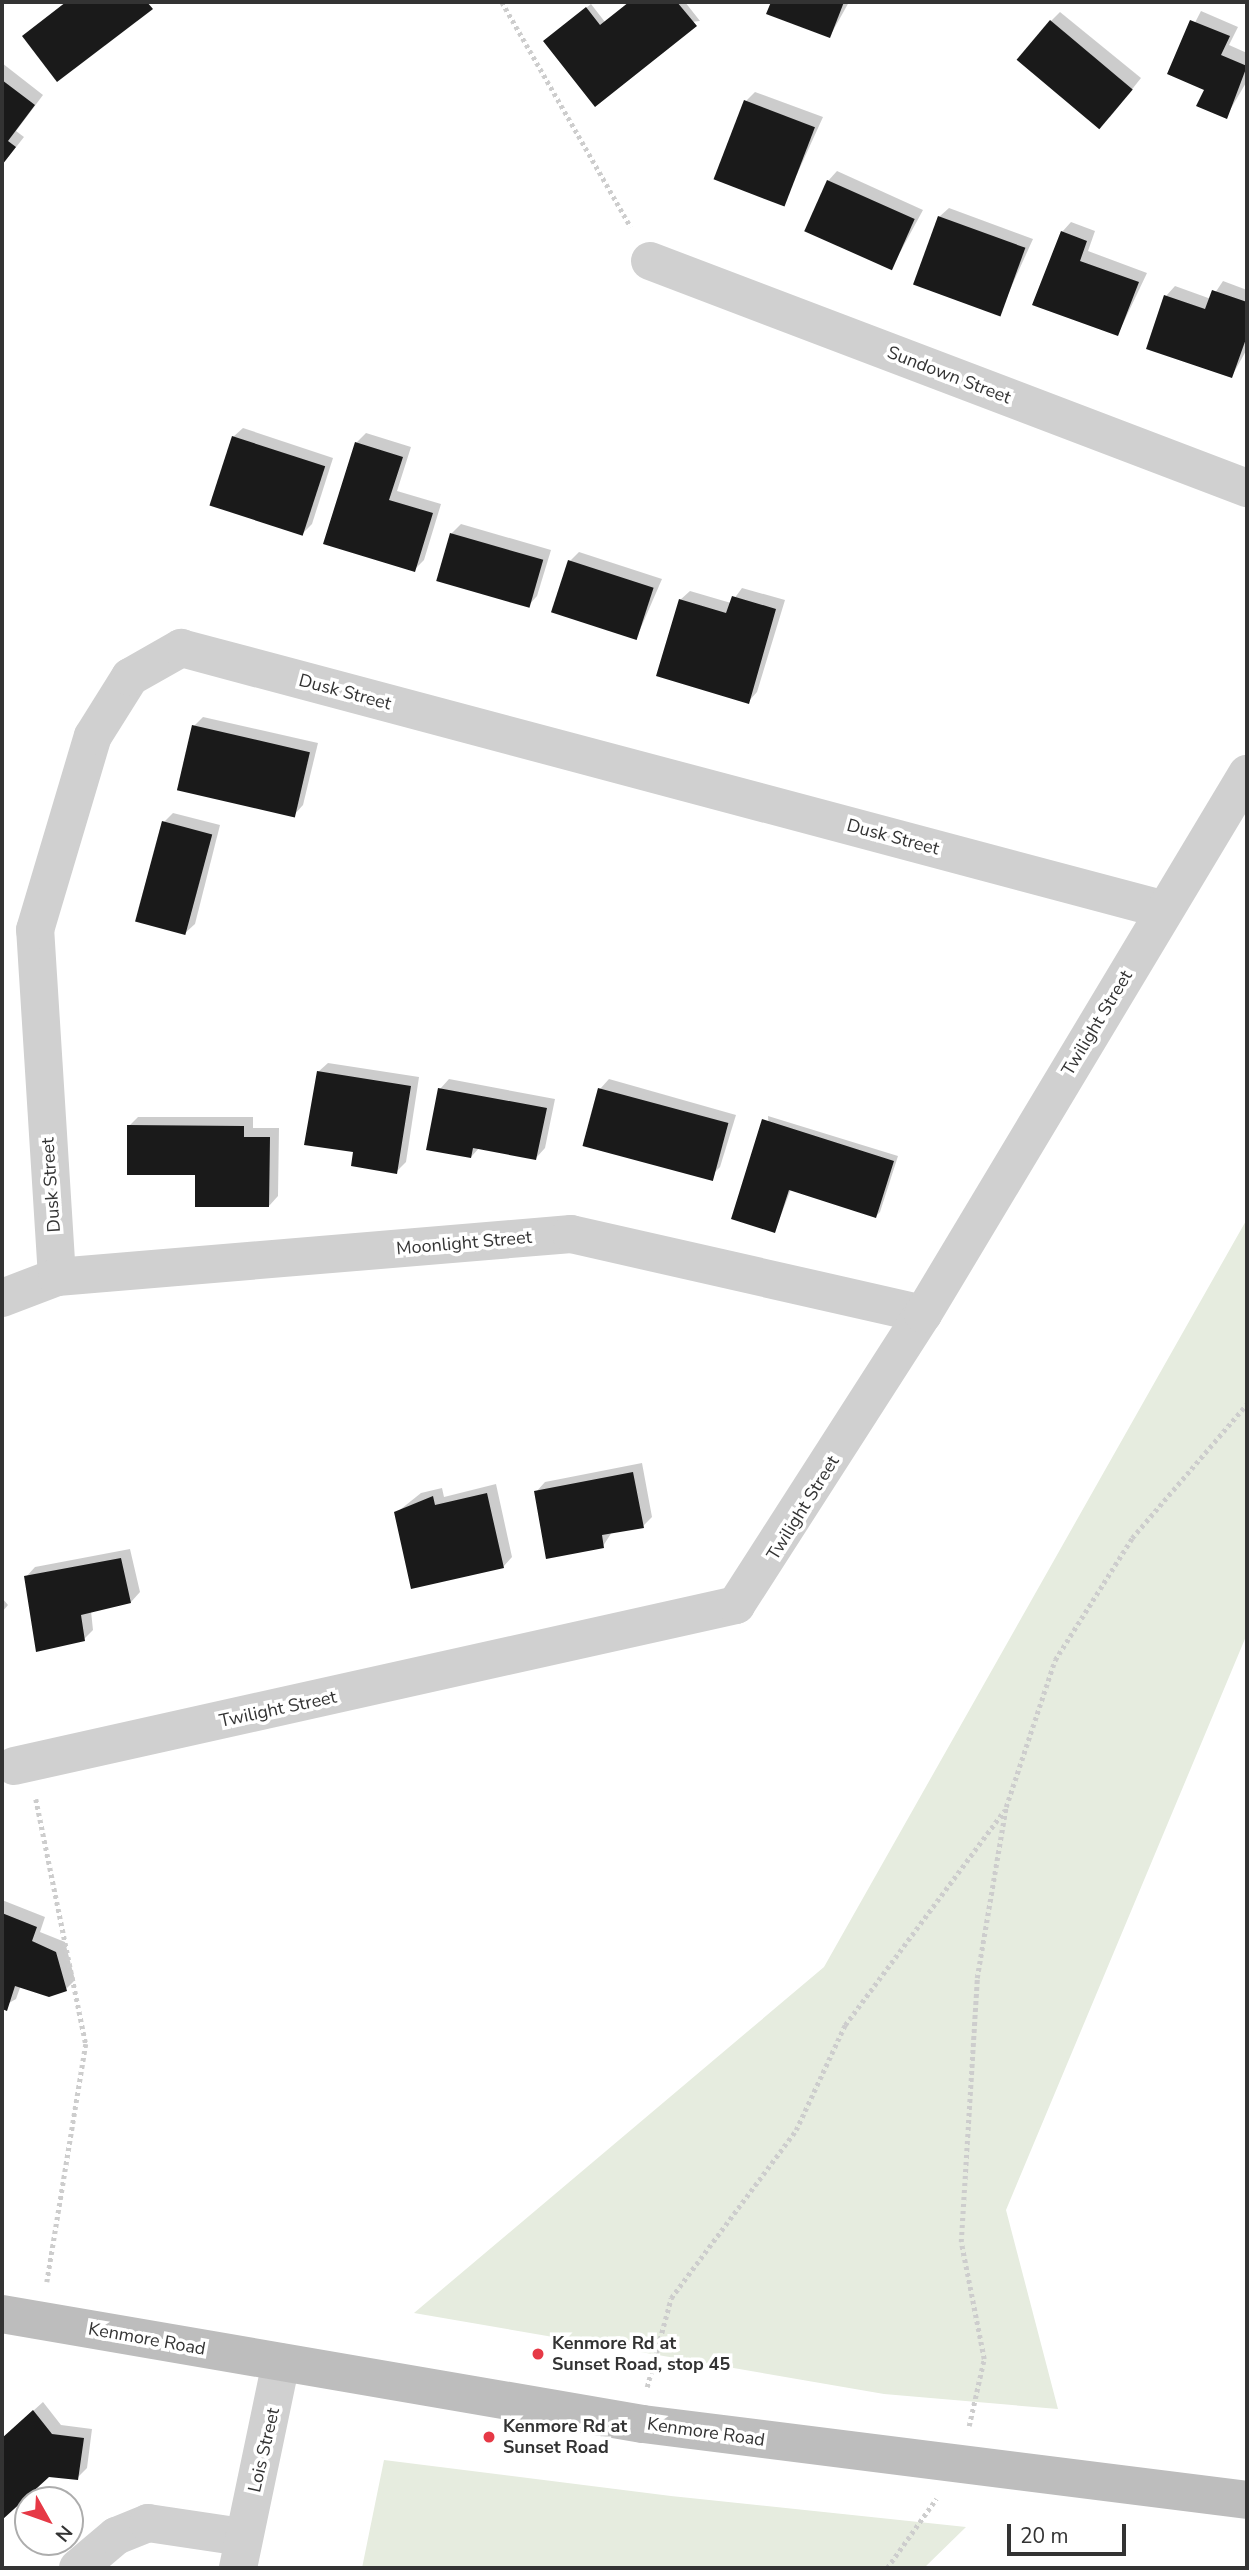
<!DOCTYPE html>
<html>
<head>
<meta charset="utf-8">
<style>
  body { margin:0 }
  #map { position:relative; width:1249px; height:2570px; overflow:hidden; background:#fff; font-family:"Nunito Sans",sans-serif }
  div>[style] { position:absolute }
  .green>* { inset:0; background:#e6ecdf }
  .shadow>* { inset:0; background:#0003 }
  .building>* { inset:0; background:#1a1a1a; transform-origin:0 0 }
  .path>* { height:4.5px; margin-top:-2.25px; transform-origin:0; background:repeating-linear-gradient(90deg,#cdcdcd 0 3.5px,transparent 0 7px) }
  .street>* { height:38px; margin:-19px; padding:0 19px; transform-origin:19px; border-radius:19px; background:#d0d0d0 }
  .secondary>* { height:38px; margin:-19px; padding:0 19px; transform-origin:19px; border-radius:19px; background:#bdbdbd }
  .dots>* { width:19px; height:19px; translate:-50% -50%; box-sizing:border-box; border:4px solid #fff; border-radius:50% }
  span { translate:-50% -50%; white-space:nowrap; text-align:center; line-height:1.15; -webkit-text-stroke:7px #fff; paint-order:stroke }
  .street-label { font-size:18px; color:#333 }
  .poi-label { font-size:18px; color:#333; font-weight:700 }
  .left { translate:0 -50%; text-align:left }
  .frame { position:absolute; inset:0; border:4px solid #333; pointer-events:none }
  .north { position:absolute; left:14px; top:2486px; width:70px; height:70px; box-sizing:border-box; background:#fff; border:2px solid #adadad; border-radius:50%; rotate:130deg; font-size:19px; font-weight:700; line-height:28px; text-align:center; color:#333 }
  .north::after { content:''; display:block; margin:auto; width:24px; height:32px; background:#e63946; clip-path:polygon(50% 0,100% 100%,50% 72%,0 100%) }
  .scale { position:absolute; left:1007px; top:2524px; width:119px; height:32px; box-sizing:border-box; border:4px solid #333; border-top:0; padding-left:9px; font-size:21px; line-height:24px; white-space:nowrap; color:#333; -webkit-text-stroke:5px #fff; paint-order:stroke }
</style>
</head>
<body>
<div id="map">
  <div class="green">
    <div style="clip-path:polygon(1247px 1219px,1247px 1634px,1006px 2210px,1058px 2409px,884px 2394px,414px 2313px,824px 1967px)"></div>
    <div style="clip-path:polygon(384px 2460px,671px 2496px,966px 2527px,924px 2568px,362px 2568px)"></div>
  </div>
  <div class="shadow">
    <div style="clip-path:polygon(66px 2px,157px 2px,24px 36px)"></div>
    <div style="clip-path:polygon(631px 2px,685px 2px,700px 21px,550px 37px,591px 4px,605px 22px)"></div>
    <div style="clip-path:polygon(773px 2px,849px 2px,830px 36px,769px 13px)"></div>
    <div style="clip-path:polygon(1201px 11px,1238px 27px,1229px 45px,1247px 53px,1247px 81px,1226px 117px,1206px 89px,1169px 73px)"></div>
    <div style="clip-path:polygon(1060px 12px,1141px 78px,1110px 117px,1051px 21px)"></div>
    <div style="clip-path:polygon(2px 63px,43px 95px,16px 131px,24px 137px,2px 165px)"></div>
    <div style="clip-path:polygon(755px 92px,823px 117px,783px 205px,746px 101px)"></div>
    <div style="clip-path:polygon(837px 171px,923px 210px,891px 269px,828px 181px)"></div>
    <div style="clip-path:polygon(949px 208px,1033px 239px,999px 314px,939px 217px)"></div>
    <div style="clip-path:polygon(1071px 222px,1095px 231px,1088px 251px,1147px 273px,1118px 334px,1062px 232px)"></div>
    <div style="clip-path:polygon(1223px 281px,1247px 290px,1247px 349px,1232px 376px,1166px 296px,1175px 286px,1211px 299px)"></div>
    <div style="clip-path:polygon(243px 428px,333px 458px,312px 524px,303px 533px,233px 437px)"></div>
    <div style="clip-path:polygon(366px 433px,411px 447px,397px 491px,441px 504px,424px 560px,414px 570px,356px 443px)"></div>
    <div style="clip-path:polygon(461px 524px,551px 550px,537px 596px,528px 606px,438px 579px,452px 533px)"></div>
    <div style="clip-path:polygon(579px 552px,662px 579px,636px 639px,570px 561px)"></div>
    <div style="clip-path:polygon(742px 588px,785px 600px,757px 692px,748px 702px,680px 600px,690px 591px,731px 603px)"></div>
    <div style="clip-path:polygon(203px 717px,318px 743px,303px 805px,294px 815px,194px 726px)"></div>
    <div style="clip-path:polygon(173px 813px,220px 825px,195px 924px,185px 933px,164px 822px)"></div>
    <div style="clip-path:polygon(328px 1063px,419px 1077px,406px 1162px,396px 1172px,355px 1151px,318px 1072px)"></div>
    <div style="clip-path:polygon(449px 1079px,555px 1099px,545px 1148px,536px 1158px,480px 1147px,471px 1157px,440px 1089px)"></div>
    <div style="clip-path:polygon(609px 1079px,736px 1115px,720px 1167px,711px 1176px,600px 1089px)"></div>
    <div style="clip-path:polygon(768px 1116px,898px 1156px,880px 1212px,876px 1216px,791px 1189px,775px 1231px)"></div>
    <div style="clip-path:polygon(138px 1117px,253px 1117px,253px 1128px,279px 1128px,278px 1196px,269px 1206px,197px 1174px,129px 1126px)"></div>
    <div style="clip-path:polygon(642px 1463px,652px 1517px,643px 1526px,612px 1532px,603px 1546px,536px 1492px,545px 1482px)"></div>
    <div style="clip-path:polygon(496px 1484px,512px 1557px,503px 1567px,396px 1513px,421px 1493px,442px 1488px,444px 1497px)"></div>
    <div style="clip-path:polygon(130px 1549px,140px 1592px,131px 1602px,91px 1611px,93px 1630px,84px 1639px,26px 1577px,35px 1567px)"></div>
    <div style="clip-path:polygon(2px 1598px,8px 1605px,2px 1612px)"></div>
    <div style="clip-path:polygon(2px 1900px,45px 1917px,40px 1932px,65px 1942px,75px 1980px,66px 1989px,21px 1985px,16px 1999px,2px 2007px)"></div>
    <div style="clip-path:polygon(43px 2402px,61px 2425px,92px 2429px,87px 2468px,77px 2478px,48px 2475px,2px 2517px,2px 2439px)"></div>
  </div>
  <div class="building">
    <div style="clip-path:polygon(66px 2px,147px 2px,153px 9px,57px 82px,22px 36px)"></div>
    <div style="clip-path:polygon(629px 2px,677px 2px,697px 26px,595px 107px,543px 41px,586px 7px,600px 25px)"></div>
    <div style="clip-path:polygon(771px 2px,844px 2px,830px 38px,766px 14px)"></div>
    <div style="left:1050px;top:20px;width:108px;height:52px;rotate:40deg"></div>
    <div style="clip-path:polygon(1190px 20px,1230px 36px,1221px 55px,1247px 66px,1227px 119px,1196px 106px,1204px 90px,1167px 74px)"></div>
    <div style="clip-path:polygon(2px 80px,35px 105px,8px 141px,16px 147px,2px 165px)"></div>
    <div style="left:744px;top:100px;width:76px;height:85px;rotate:21deg"></div>
    <div style="left:827px;top:180px;width:96px;height:56px;rotate:24deg"></div>
    <div style="left:938px;top:216px;width:93px;height:73px;rotate:20deg"></div>
    <div style="clip-path:polygon(1061px 231px,1087px 241px,1080px 261px,1139px 282px,1118px 336px,1032px 305px)"></div>
    <div style="clip-path:polygon(1212px 290px,1247px 302px,1247px 336px,1232px 378px,1146px 349px,1164px 295px,1205px 309px)"></div>
    <div style="left:232px;top:436px;width:98px;height:73px;rotate:18deg"></div>
    <div style="clip-path:polygon(355px 442px,403px 457px,389px 500px,433px 513px,415px 572px,323px 544px)"></div>
    <div style="left:450px;top:533px;width:97px;height:50px;rotate:16deg"></div>
    <div style="left:568px;top:560px;width:90px;height:55px;rotate:18deg"></div>
    <div style="clip-path:polygon(732px 596px,776px 609px,749px 704px,656px 676px,679px 599px,726px 613px)"></div>
    <div style="left:192px;top:725px;width:121px;height:67px;rotate:13deg"></div>
    <div style="left:162px;top:821px;width:52px;height:104px;rotate:15deg"></div>
    <div style="clip-path:polygon(317px 1071px,411px 1086px,397px 1174px,351px 1166px,353px 1152px,304px 1145px)"></div>
    <div style="clip-path:polygon(438px 1088px,547px 1108px,536px 1160px,473px 1148px,471px 1158px,426px 1150px)"></div>
    <div style="left:598px;top:1088px;width:135px;height:60px;rotate:15deg"></div>
    <div style="clip-path:polygon(762px 1119px,894px 1161px,876px 1218px,789px 1190px,775px 1233px,731px 1219px)"></div>
    <div style="clip-path:polygon(127px 1125px,244px 1126px,244px 1137px,270px 1137px,269px 1207px,195px 1207px,195px 1175px,127px 1175px)"></div>
    <div style="clip-path:polygon(633px 1472px,644px 1528px,602px 1535px,604px 1548px,546px 1559px,534px 1491px)"></div>
    <div style="clip-path:polygon(487px 1493px,504px 1568px,411px 1589px,394px 1512px,433px 1496px,435px 1505px)"></div>
    <div style="clip-path:polygon(121px 1558px,131px 1603px,81px 1615px,85px 1641px,36px 1652px,24px 1576px)"></div>
    <div style="clip-path:polygon(2px 1913px,37px 1927px,32px 1941px,56px 1952px,67px 1991px,49px 1997px,15px 1986px,7px 2011px,2px 2009px)"></div>
    <div style="clip-path:polygon(33px 2410px,52px 2434px,84px 2438px,78px 2480px,49px 2477px,2px 2520px,2px 2438px)"></div>
  </div>
  <div class="path">
    <div style="left:502px;top:2px;width:259px;rotate:60.2deg"></div>
    <div style="left:36px;top:1799px;width:250px;rotate:78.5deg"></div>
    <div style="left:86px;top:2044px;width:241px;rotate:99.3deg"></div>
    <div style="left:647px;top:2387px;width:92px;rotate:-74.9deg"></div>
    <div style="left:671px;top:2298px;width:209px;rotate:-53.3deg"></div>
    <div style="left:796px;top:2130px;width:116px;rotate:-65deg"></div>
    <div style="left:845px;top:2025px;width:267px;rotate:-53.4deg"></div>
    <div style="left:969px;top:2426px;width:69px;rotate:-77.4deg"></div>
    <div style="left:984px;top:2359px;width:119px;rotate:-101.1deg"></div>
    <div style="left:961px;top:2242px;width:264px;rotate:-86.5deg"></div>
    <div style="left:977px;top:1978px;width:173px;rotate:-80.4deg"></div>
    <div style="left:1006px;top:1807px;width:155px;rotate:-71.6deg"></div>
    <div style="left:1055px;top:1660px;width:144px;rotate:-57.7deg"></div>
    <div style="left:1132px;top:1538px;width:177px;rotate:-49.4deg"></div>
    <div style="left:1206px;top:2567px;width:1px;rotate:90deg"></div>
    <div style="left:887px;top:2568px;width:85px;rotate:-54.6deg"></div>
  </div>
  <div class="street">
    <div style="left:650px;top:261px;width:639px;rotate:20.82deg"></div>
    <div style="left:57px;top:1277px;width:348px;rotate:-93.6deg"></div>
    <div style="left:35px;top:930px;width:202px;rotate:-73.4deg"></div>
    <div style="left:93px;top:736px;width:70px;rotate:-57.9deg"></div>
    <div style="left:130px;top:677px;width:59px;rotate:-29.6deg"></div>
    <div style="left:181px;top:648px;width:1018px;rotate:14.91deg"></div>
    <div style="left:2px;top:1298px;width:59px;rotate:-20.9deg"></div>
    <div style="left:57px;top:1277px;width:516px;rotate:-4.78deg"></div>
    <div style="left:571px;top:1234px;width:361px;rotate:12.8deg"></div>
    <div style="left:14px;top:1766px;width:740px;rotate:-12.57deg"></div>
    <div style="left:736px;top:1605px;width:346px;rotate:-57.3deg"></div>
    <div style="left:923px;top:1314px;width:630px;rotate:-59.04deg"></div>
    <div style="left:78px;top:2568px;width:50px;rotate:-40.1deg"></div>
    <div style="left:116px;top:2536px;width:35px;rotate:-22deg"></div>
    <div style="left:148px;top:2523px;width:95px;rotate:8.5deg"></div>
    <div style="left:238px;top:2568px;width:210px;rotate:-78.2deg"></div>
  </div>
  <div class="secondary">
    <div style="left:2px;top:2314px;width:650px;rotate:9.74deg"></div>
    <div style="left:643px;top:2424px;width:609px;rotate:7.17deg"></div>
  </div>
  <div class="dots">
    <div style="left:538px;top:2354px;background:#e63946"></div>
    <div style="left:489px;top:2437px;background:#e63946"></div>
  </div>
  <div class="street-label">
    <span style="left:949px;top:375px;rotate:21deg">Sundown Street</span>
    <span style="left:345px;top:692px;rotate:15deg">Dusk Street</span>
    <span style="left:893px;top:837px;rotate:15deg">Dusk Street</span>
    <span style="left:1097px;top:1023px;rotate:-59deg">Twilight Street</span>
    <span style="left:51px;top:1185px;rotate:-94deg">Dusk Street</span>
    <span style="left:464px;top:1243px;rotate:-5deg">Moonlight Street</span>
    <span style="left:803px;top:1508px;rotate:-58deg">Twilight Street</span>
    <span style="left:278px;top:1709px;rotate:-12deg">Twilight Street</span>
    <span style="left:147px;top:2339px;rotate:10deg">Kenmore Road</span>
    <span style="left:706px;top:2432px;rotate:8deg">Kenmore Road</span>
    <span style="left:264px;top:2450px;rotate:-77deg">Lois Street</span>
  </div>
  <div class="poi-label">
    <span class="left" style="left:552px;top:2354px">Kenmore Rd at<br>Sunset Road, stop 45</span>
    <span class="left" style="left:503px;top:2437px">Kenmore Rd at<br>Sunset Road</span>
  </div>
  <div class="frame"></div>
  <div class="north">N</div>
  <div class="scale">20 m</div>
</div>
</body>
</html>
